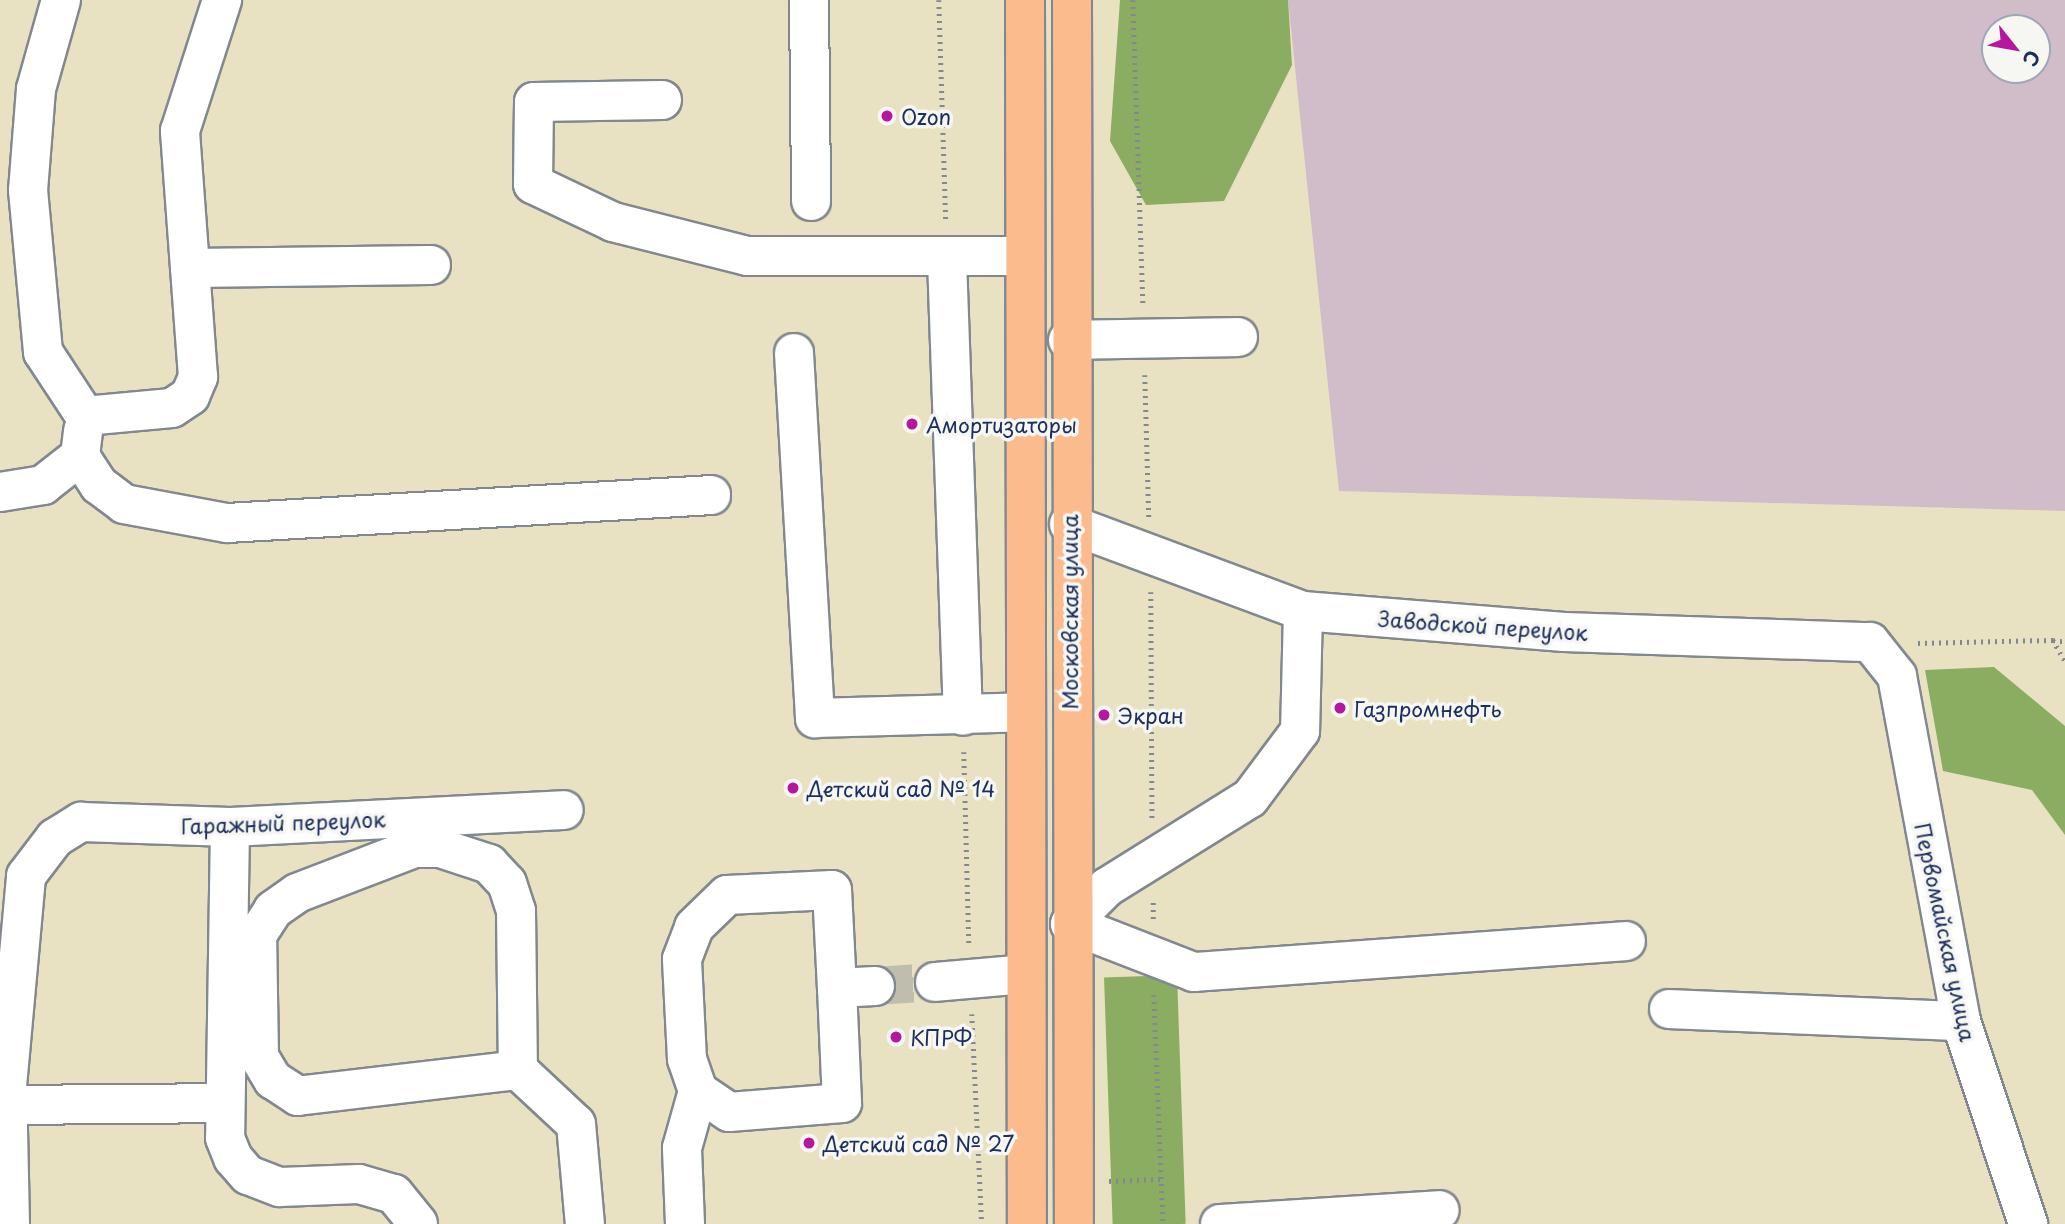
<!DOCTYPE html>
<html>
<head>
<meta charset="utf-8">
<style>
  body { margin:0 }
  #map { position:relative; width:2065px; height:1224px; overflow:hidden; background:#e8e2c2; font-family:"Playpen Sans",sans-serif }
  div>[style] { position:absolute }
  .industrial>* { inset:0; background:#d1bdca }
  .forest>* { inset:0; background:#8aad62; transform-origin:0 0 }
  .minor-tunnel>* { height:38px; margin-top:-19px; transform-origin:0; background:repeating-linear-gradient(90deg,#bfbeae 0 38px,transparent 0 57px) }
  .path>* { height:4.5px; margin-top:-2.25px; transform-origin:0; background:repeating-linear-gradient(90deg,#828890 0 2px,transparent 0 7px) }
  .roads { filter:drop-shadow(2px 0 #828890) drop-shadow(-2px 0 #828890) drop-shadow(0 2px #828890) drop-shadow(0 -2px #828890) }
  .minor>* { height:38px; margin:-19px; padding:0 19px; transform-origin:19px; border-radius:19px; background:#fff }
  .major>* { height:38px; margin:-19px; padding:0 19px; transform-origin:19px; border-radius:19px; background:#fbbb8c }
  .dots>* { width:19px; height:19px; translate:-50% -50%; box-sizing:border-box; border:4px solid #f6f6f2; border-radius:50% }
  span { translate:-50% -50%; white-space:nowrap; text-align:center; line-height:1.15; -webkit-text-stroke:7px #f6f6f2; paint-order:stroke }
  .poi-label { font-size:21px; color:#1b2f5e }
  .left { translate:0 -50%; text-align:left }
  .street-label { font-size:21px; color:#1b2f5e }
  .north { position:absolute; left:1981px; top:14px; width:70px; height:70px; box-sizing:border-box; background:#f6f6f2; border:2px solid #9ea6b7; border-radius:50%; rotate:121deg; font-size:19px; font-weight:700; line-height:28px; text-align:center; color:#1b2f5e }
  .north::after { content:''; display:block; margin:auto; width:24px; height:32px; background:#b5179e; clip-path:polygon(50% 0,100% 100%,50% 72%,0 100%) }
</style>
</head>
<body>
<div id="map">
  <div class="industrial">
    <div style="clip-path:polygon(evenodd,1288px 0,2065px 0,2065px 511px,1339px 491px,1288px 0,1995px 28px,2037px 28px,2037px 70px,1995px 70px,1995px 28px)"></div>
  </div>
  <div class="forest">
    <div style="clip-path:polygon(1120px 0,1288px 0,1292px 65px,1224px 201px,1146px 205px,1110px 141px)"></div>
    <div style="clip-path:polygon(1994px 667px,2065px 726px,2065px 835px,2032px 790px,1943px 771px,1925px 670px)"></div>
    <div style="left:1177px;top:975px;width:249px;height:73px;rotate:88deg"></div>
  </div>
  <div class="minor-tunnel">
    <div style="left:875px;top:986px;width:60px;rotate:-3.8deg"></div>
  </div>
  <div class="path">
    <div style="left:939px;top:0;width:220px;rotate:88.2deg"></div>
    <div style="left:1133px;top:0;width:303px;rotate:88.1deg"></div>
    <div style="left:1145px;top:375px;width:142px;rotate:88.4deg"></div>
    <div style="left:1151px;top:592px;width:226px;rotate:89.7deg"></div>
    <div style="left:2053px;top:640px;width:12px;rotate:9deg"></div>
    <div style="left:1918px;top:643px;width:135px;rotate:-1.3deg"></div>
    <div style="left:2053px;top:640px;width:24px;rotate:60deg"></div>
    <div style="left:964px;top:752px;width:191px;rotate:88.5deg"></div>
    <div style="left:1153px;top:919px;width:19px;rotate:-90deg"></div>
    <div style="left:1154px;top:995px;width:229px;rotate:87.7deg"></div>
    <div style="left:972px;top:1014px;width:210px;rotate:87.3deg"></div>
    <div style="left:1109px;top:1181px;width:53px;rotate:-2.2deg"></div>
  </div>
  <div class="roads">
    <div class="minor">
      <div style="left:61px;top:0;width:92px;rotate:105.7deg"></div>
      <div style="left:36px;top:89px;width:101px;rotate:94.5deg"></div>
      <div style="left:28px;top:190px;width:163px;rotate:84.7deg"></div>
      <div style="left:43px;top:352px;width:77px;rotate:56.7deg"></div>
      <div style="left:85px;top:416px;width:87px;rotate:-5.3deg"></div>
      <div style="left:172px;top:408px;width:22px;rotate:-34deg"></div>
      <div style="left:190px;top:396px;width:21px;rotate:-67deg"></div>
      <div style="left:198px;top:377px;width:247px;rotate:-94.2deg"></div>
      <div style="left:180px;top:131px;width:138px;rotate:-72.2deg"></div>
      <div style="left:809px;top:0;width:201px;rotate:89.4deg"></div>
      <div style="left:662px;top:100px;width:128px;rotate:179.1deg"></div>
      <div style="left:534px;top:102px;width:82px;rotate:90.7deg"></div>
      <div style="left:533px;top:184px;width:89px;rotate:25.4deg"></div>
      <div style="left:613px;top:222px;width:138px;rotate:14.2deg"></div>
      <div style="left:747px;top:256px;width:276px"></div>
      <div style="left:947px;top:259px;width:457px;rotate:88deg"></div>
      <div style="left:190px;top:268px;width:241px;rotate:-0.7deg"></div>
      <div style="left:1068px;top:340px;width:170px;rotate:-1deg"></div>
      <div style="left:794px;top:353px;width:366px;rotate:86.7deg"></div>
      <div style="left:815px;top:718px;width:209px;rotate:-1.6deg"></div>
      <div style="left:80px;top:456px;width:35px;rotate:57deg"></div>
      <div style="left:99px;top:485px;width:31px;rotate:37deg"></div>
      <div style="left:124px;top:504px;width:105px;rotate:10.5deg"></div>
      <div style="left:227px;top:523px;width:485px;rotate:-3.3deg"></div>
      <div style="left:0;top:492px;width:44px;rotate:-9.2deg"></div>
      <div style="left:43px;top:485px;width:47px;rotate:-38.1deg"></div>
      <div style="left:80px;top:456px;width:26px;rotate:-83deg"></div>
      <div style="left:1069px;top:524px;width:250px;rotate:20.4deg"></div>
      <div style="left:1303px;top:611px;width:262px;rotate:4.6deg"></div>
      <div style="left:1564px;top:632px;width:306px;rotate:1.9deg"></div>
      <div style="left:1870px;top:642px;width:43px;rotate:51.5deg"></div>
      <div style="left:1897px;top:676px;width:351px;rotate:79.5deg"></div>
      <div style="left:1961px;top:1021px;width:214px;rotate:71.7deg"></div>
      <div style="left:1303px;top:611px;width:120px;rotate:91.4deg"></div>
      <div style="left:1300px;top:731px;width:84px;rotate:126.7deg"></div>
      <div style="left:1250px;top:798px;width:168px;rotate:148.1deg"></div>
      <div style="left:1107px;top:887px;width:52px;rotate:135deg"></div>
      <div style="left:1070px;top:924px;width:133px;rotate:21.2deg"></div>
      <div style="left:1194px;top:972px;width:433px;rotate:-4.1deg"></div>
      <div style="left:230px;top:827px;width:311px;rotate:90.9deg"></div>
      <div style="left:225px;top:1138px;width:22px;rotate:68deg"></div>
      <div style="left:233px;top:1158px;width:23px;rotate:49deg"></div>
      <div style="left:248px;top:1175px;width:34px;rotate:21deg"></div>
      <div style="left:280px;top:1187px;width:79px;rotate:-2.2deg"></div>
      <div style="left:359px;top:1184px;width:36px;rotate:16deg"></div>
      <div style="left:394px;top:1194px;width:38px;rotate:51deg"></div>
      <div style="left:935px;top:982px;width:91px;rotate:-5deg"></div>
      <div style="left:837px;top:988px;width:115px;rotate:87.5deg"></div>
      <div style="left:842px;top:1103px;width:113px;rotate:175.4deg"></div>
      <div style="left:729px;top:1112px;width:37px;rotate:-146deg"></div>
      <div style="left:698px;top:1091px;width:34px;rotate:-109deg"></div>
      <div style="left:687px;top:1059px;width:100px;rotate:-92.9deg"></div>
      <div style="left:682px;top:959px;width:34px;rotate:-69deg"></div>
      <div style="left:694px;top:927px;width:46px;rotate:-44.1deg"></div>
      <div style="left:727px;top:895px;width:105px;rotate:-2.7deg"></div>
      <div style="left:832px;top:890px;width:98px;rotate:87.1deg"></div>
      <div style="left:837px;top:988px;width:38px;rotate:-3deg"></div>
      <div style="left:1669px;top:1009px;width:292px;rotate:2.4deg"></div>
      <div style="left:518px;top:1070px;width:222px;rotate:173.3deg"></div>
      <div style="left:298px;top:1096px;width:30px;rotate:-147deg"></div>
      <div style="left:273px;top:1080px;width:27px;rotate:-121deg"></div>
      <div style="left:259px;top:1057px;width:122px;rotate:-90.9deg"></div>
      <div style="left:257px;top:935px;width:30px;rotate:-57deg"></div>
      <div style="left:273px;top:910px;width:29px;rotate:-35deg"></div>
      <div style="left:297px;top:893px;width:125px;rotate:-21deg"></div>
      <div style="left:414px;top:848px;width:26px"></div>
      <div style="left:440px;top:848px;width:52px;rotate:18.1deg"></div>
      <div style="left:489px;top:864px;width:26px;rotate:47deg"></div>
      <div style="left:507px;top:883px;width:29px;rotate:72deg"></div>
      <div style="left:516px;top:911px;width:159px;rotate:89.3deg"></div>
      <div style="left:518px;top:1070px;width:79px;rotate:43deg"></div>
      <div style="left:576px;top:1124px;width:100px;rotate:84.9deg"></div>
      <div style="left:6px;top:1105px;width:219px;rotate:-0.5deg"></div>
      <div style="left:10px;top:1224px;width:138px;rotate:-91.2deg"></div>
      <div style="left:7px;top:1086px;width:211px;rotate:-84.8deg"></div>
      <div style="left:26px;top:876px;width:48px;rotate:-52.7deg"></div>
      <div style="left:55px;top:838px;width:31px;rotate:-32deg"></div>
      <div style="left:81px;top:822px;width:149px;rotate:1.9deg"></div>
      <div style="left:230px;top:827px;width:334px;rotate:-2.9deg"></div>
      <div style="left:685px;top:1224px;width:76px;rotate:-92.3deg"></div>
      <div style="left:682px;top:1148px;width:59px;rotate:-74.3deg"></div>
      <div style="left:1220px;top:1224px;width:220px;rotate:-3.6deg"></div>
    </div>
    <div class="major">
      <div style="left:1025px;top:0;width:1224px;rotate:89.91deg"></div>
      <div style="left:1072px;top:0;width:1224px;rotate:89.91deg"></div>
    </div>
  </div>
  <div class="dots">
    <div style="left:887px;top:116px;background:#b5179e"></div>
    <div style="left:912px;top:424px;background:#b5179e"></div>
    <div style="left:1340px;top:708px;background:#b5179e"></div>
    <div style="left:1104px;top:715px;background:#b5179e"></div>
    <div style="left:793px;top:788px;background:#b5179e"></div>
    <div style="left:896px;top:1037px;background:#b5179e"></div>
    <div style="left:809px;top:1143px;background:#b5179e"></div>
  </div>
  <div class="poi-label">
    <span class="left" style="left:901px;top:116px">Ozon</span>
    <span class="left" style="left:926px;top:424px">Амортизаторы</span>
    <span class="left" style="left:1354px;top:708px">Газпромнефть</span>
    <span class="left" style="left:1118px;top:715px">Экран</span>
    <span class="left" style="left:807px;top:788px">Детский сад № 14</span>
    <span class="left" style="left:910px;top:1037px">КПРФ</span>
    <span class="left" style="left:823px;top:1143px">Детский сад № 27</span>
  </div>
  <div class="street-label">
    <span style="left:1069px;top:612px;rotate:-90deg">Московская улица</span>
    <span style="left:1483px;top:625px;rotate:4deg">Заводской переулок</span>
    <span style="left:283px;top:822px;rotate:-2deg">Гаражный переулок</span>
    <span style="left:1946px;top:932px;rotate:78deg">Первомайская улица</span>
  </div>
  <div class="north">С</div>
</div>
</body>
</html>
